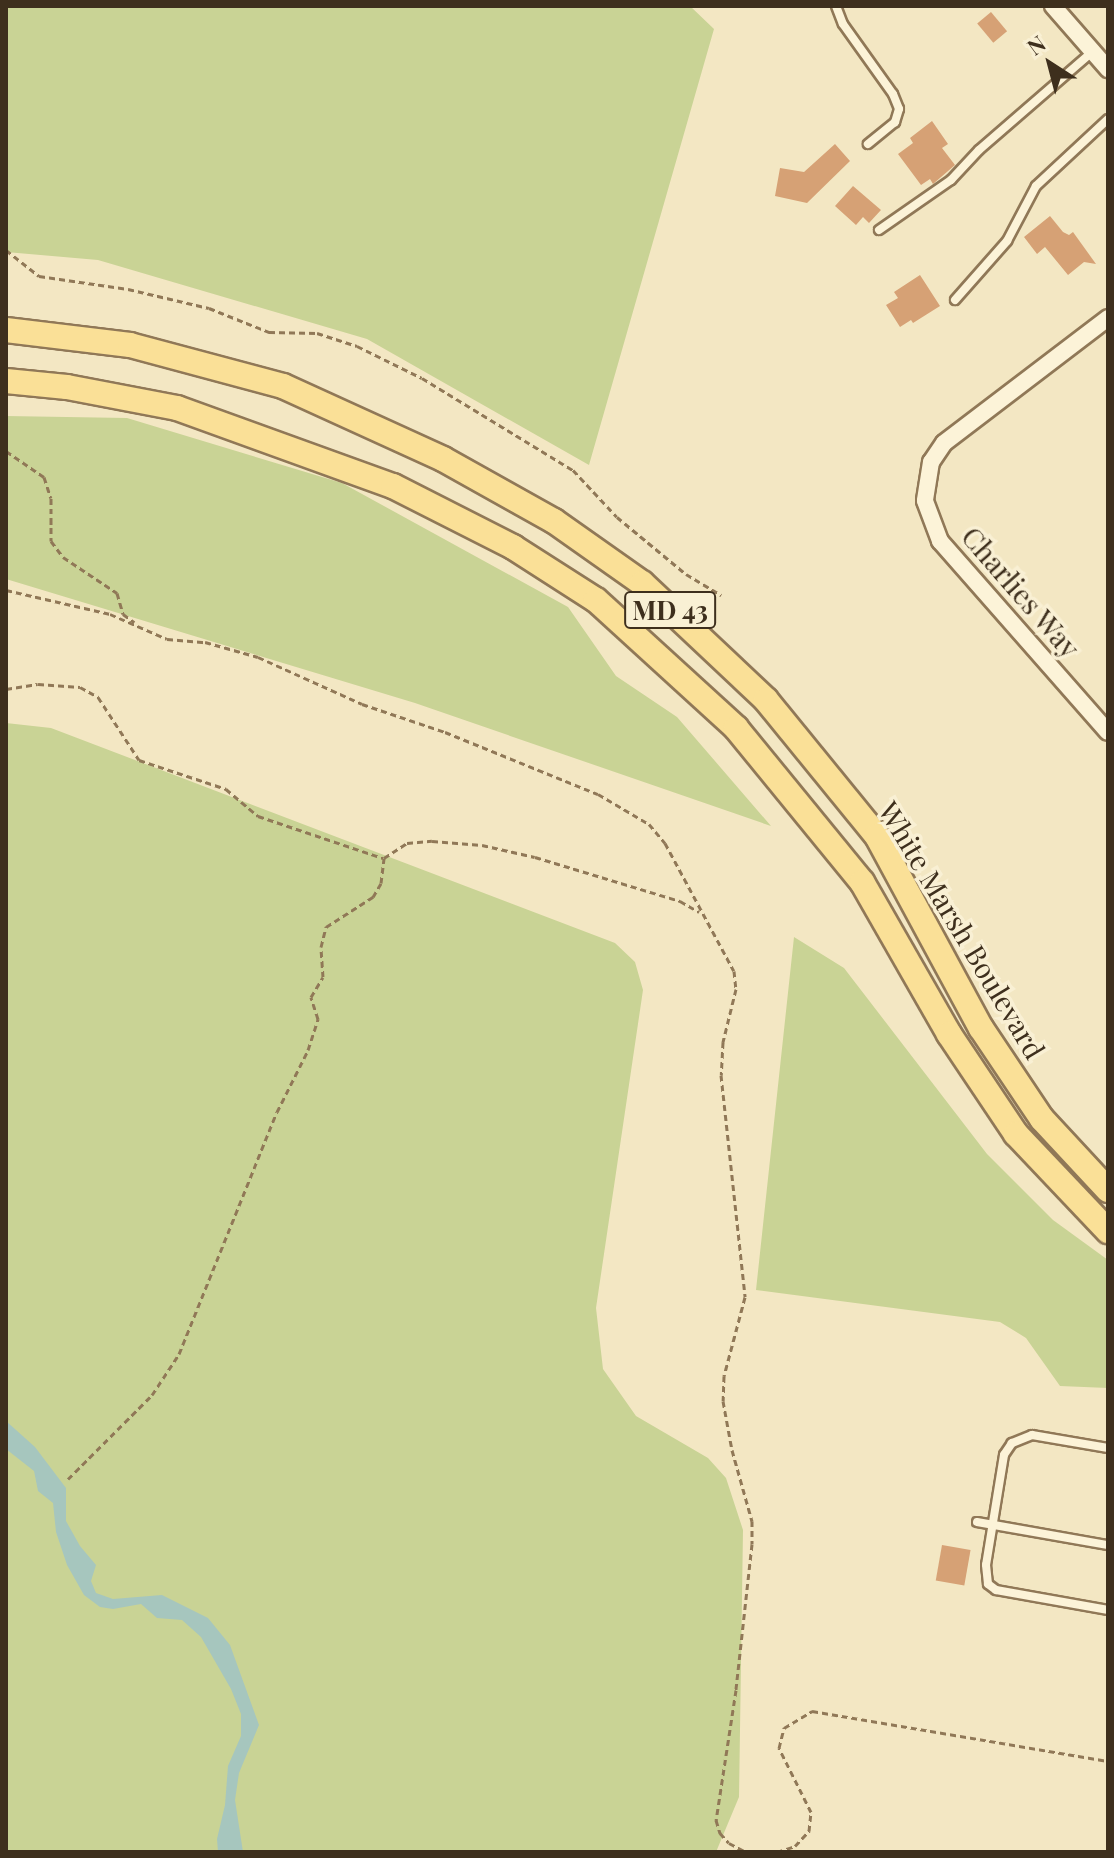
<!DOCTYPE html>
<html>
<head>
<meta charset="utf-8">
<style>
  body { margin:0 }
  #map { position:relative; width:1114px; height:1858px; overflow:hidden; background:#f3e7c3; font-family:"Playfair Display",serif }
  div>[style] { position:absolute }
  .green>* { inset:0; background:#c9d395 }
  .water>* { inset:0; background:#a6c6be }
  .building>* { inset:0; background:#d6a175; transform-origin:0 0 }
  .path>* { height:3px; margin-top:-1.5px; transform-origin:0; background:repeating-linear-gradient(90deg,#907857 0 6px,transparent 0 10px) }
  .roads { filter:drop-shadow(2px 0 #907857) drop-shadow(-2px 0 #907857) drop-shadow(0 2px #907857) drop-shadow(0 -2px #907857) }
  .lane>* { height:8px; margin:-4px; padding:0 4px; transform-origin:4px; border-radius:4px; background:#fcf3d8 }
  .street>* { height:16px; margin:-8px; padding:0 8px; transform-origin:8px; border-radius:8px; background:#fcf3d8 }
  .primary>* { height:24px; margin:-12px; padding:0 12px; transform-origin:12px; border-radius:12px; background:#fae097 }
  span { translate:-50% -50%; white-space:nowrap; text-align:center; line-height:1.15; -webkit-text-stroke:7px #f9f0d4; paint-order:stroke }
  .shield-label span { padding:2px 6px; background:#f9f0d4; border:2px solid; border-radius:6px; -webkit-text-stroke-width:0 }
  .shield-label { font-size:26px; color:#3e2f1d; font-weight:700 }
  .street-label { font-size:28px; color:#3e2f1d }
  .frame { position:absolute; inset:0; border:8px solid #3e2f1d; pointer-events:none }
  .north { position:absolute; left:1010px; top:24px; width:80px; height:80px; -webkit-text-stroke:6px #f9f0d4; paint-order:stroke; rotate:324deg; font-size:22px; font-weight:700; line-height:32px; text-align:center; color:#3e2f1d }
  .north::after { content:''; display:block; margin:auto; width:28px; height:36px; background:#3e2f1d; clip-path:polygon(50% 0,100% 100%,50% 72%,0 100%) }
</style>
</head>
<body>
<div id="map">
  <div class="green">
    <div style="clip-path:polygon(6px 6px,690px 6px,714px 29px,589px 465px,367px 339px,98px 260px,6px 252px)"></div>
    <div style="clip-path:polygon(6px 416px,127px 418px,342px 483px,568px 607px,616px 676px,677px 717px,771px 826px,415px 703px,6px 579px)"></div>
    <div style="clip-path:polygon(6px 723px,51px 728px,615px 943px,635px 962px,643px 990px,596px 1308px,603px 1369px,636px 1416px,708px 1458px,726px 1478px,743px 1530px,739px 1797px,716px 1852px,6px 1852px)"></div>
    <div style="clip-path:polygon(794px 937px,844px 968px,987px 1154px,1053px 1220px,1108px 1260px,1108px 1388px,1060px 1386px,1026px 1338px,1000px 1322px,756px 1290px)"></div>
  </div>
  <div class="water">
    <div style="clip-path:polygon(6px 1421px,35px 1447px,66px 1488px,66px 1521px,80px 1546px,96px 1565px,91px 1581px,96px 1593px,113px 1599px,162px 1595px,208px 1618px,230px 1645px,259px 1725px,239px 1773px,235px 1800px,243px 1852px,218px 1852px,217px 1839px,225px 1805px,228px 1766px,241px 1736px,241px 1714px,231px 1689px,201px 1637px,182px 1620px,157px 1618px,141px 1604px,113px 1609px,100px 1607px,84px 1595px,67px 1565px,56px 1532px,53px 1503px,38px 1491px,34px 1471px,6px 1449px)"></div>
  </div>
  <div class="building">
    <div style="left:991px;top:12px;width:25px;height:18px;rotate:50deg"></div>
    <div style="clip-path:polygon(932px 121px,948px 144px,942px 148px,955px 165px,933px 184px,930px 179px,921px 185px,898px 154px,913px 143px,910px 138px)"></div>
    <div style="clip-path:polygon(835px 144px,850px 161px,807px 203px,775px 196px,780px 168px,804px 172px)"></div>
    <div style="clip-path:polygon(853px 186px,881px 210px,869px 223px,863px 217px,856px 225px,835px 206px)"></div>
    <div style="clip-path:polygon(1050px 216px,1063px 232px,1069px 235px,1073px 232px,1096px 264px,1084px 262px,1068px 275px,1045px 247px,1037px 254px,1024px 237px)"></div>
    <div style="clip-path:polygon(920px 275px,940px 306px,913px 323px,911px 320px,900px 327px,886px 305px,898px 298px,894px 292px)"></div>
    <div style="left:942px;top:1545px;width:29px;height:36px;rotate:10deg"></div>
  </div>
  <div class="path">
    <div style="left:6px;top:250px;width:42px;rotate:38.2deg"></div>
    <div style="left:39px;top:276px;width:90px;rotate:8.3deg"></div>
    <div style="left:128px;top:289px;width:83px;rotate:13.2deg"></div>
    <div style="left:209px;top:308px;width:65px;rotate:21.8deg"></div>
    <div style="left:269px;top:332px;width:48px;rotate:1.2deg"></div>
    <div style="left:317px;top:333px;width:42px;rotate:18deg"></div>
    <div style="left:357px;top:346px;width:72px;rotate:26.2deg"></div>
    <div style="left:422px;top:378px;width:177px;rotate:31.4deg"></div>
    <div style="left:573px;top:470px;width:64px;rotate:46.9deg"></div>
    <div style="left:617px;top:517px;width:89px;rotate:39.6deg"></div>
    <div style="left:686px;top:574px;width:41px;rotate:31deg"></div>
    <div style="left:6px;top:451px;width:46px;rotate:34.4deg"></div>
    <div style="left:44px;top:477px;width:22px;rotate:72deg"></div>
    <div style="left:51px;top:498px;width:43px;rotate:90deg"></div>
    <div style="left:51px;top:541px;width:20px;rotate:53deg"></div>
    <div style="left:63px;top:557px;width:65px;rotate:33.7deg"></div>
    <div style="left:117px;top:593px;width:22px;rotate:74deg"></div>
    <div style="left:123px;top:614px;width:14px;rotate:36deg"></div>
    <div style="left:6px;top:590px;width:107px;rotate:13deg"></div>
    <div style="left:110px;top:614px;width:62px;rotate:23.7deg"></div>
    <div style="left:167px;top:639px;width:38px;rotate:5deg"></div>
    <div style="left:205px;top:642px;width:55px;rotate:15.8deg"></div>
    <div style="left:258px;top:657px;width:114px;rotate:24.3deg"></div>
    <div style="left:362px;top:704px;width:88px;rotate:18.6deg"></div>
    <div style="left:445px;top:732px;width:165px;rotate:22.1deg"></div>
    <div style="left:598px;top:794px;width:59px;rotate:30.5deg"></div>
    <div style="left:649px;top:824px;width:25px;rotate:50deg"></div>
    <div style="left:665px;top:843px;width:145px;rotate:61.7deg"></div>
    <div style="left:734px;top:971px;width:18px;rotate:84deg"></div>
    <div style="left:736px;top:989px;width:55px;rotate:103.8deg"></div>
    <div style="left:723px;top:1042px;width:33px;rotate:93deg"></div>
    <div style="left:721px;top:1075px;width:223px;rotate:83.8deg"></div>
    <div style="left:745px;top:1297px;width:82px;rotate:104.9deg"></div>
    <div style="left:724px;top:1376px;width:25px;rotate:92deg"></div>
    <div style="left:723px;top:1401px;width:50px;rotate:79.6deg"></div>
    <div style="left:732px;top:1450px;width:74px;rotate:74.3deg"></div>
    <div style="left:752px;top:1521px;width:23px;rotate:90deg"></div>
    <div style="left:752px;top:1544px;width:147px;rotate:96.3deg"></div>
    <div style="left:736px;top:1690px;width:132px;rotate:98.7deg"></div>
    <div style="left:716px;top:1820px;width:14px;rotate:73deg"></div>
    <div style="left:720px;top:1833px;width:13px;rotate:48deg"></div>
    <div style="left:729px;top:1843px;width:19px;rotate:28deg"></div>
    <div style="left:6px;top:689px;width:32px;rotate:-9deg"></div>
    <div style="left:38px;top:684px;width:42px;rotate:4.1deg"></div>
    <div style="left:80px;top:687px;width:21px;rotate:29deg"></div>
    <div style="left:98px;top:697px;width:75px;rotate:56.9deg"></div>
    <div style="left:139px;top:760px;width:92px;rotate:18.4deg"></div>
    <div style="left:226px;top:789px;width:42px;rotate:40.2deg"></div>
    <div style="left:258px;top:816px;width:132px;rotate:18.6deg"></div>
    <div style="left:68px;top:1479px;width:119px;rotate:-45deg"></div>
    <div style="left:152px;top:1395px;width:49px;rotate:-56.6deg"></div>
    <div style="left:179px;top:1354px;width:261px;rotate:-68deg"></div>
    <div style="left:277px;top:1112px;width:69px;rotate:-63.4deg"></div>
    <div style="left:308px;top:1050px;width:33px;rotate:-72deg"></div>
    <div style="left:318px;top:1019px;width:23px;rotate:-108deg"></div>
    <div style="left:311px;top:997px;width:23px;rotate:-59deg"></div>
    <div style="left:323px;top:977px;width:30px;rotate:-94deg"></div>
    <div style="left:321px;top:947px;width:21px;rotate:-76deg"></div>
    <div style="left:326px;top:927px;width:56px;rotate:-32.6deg"></div>
    <div style="left:373px;top:897px;width:16px;rotate:-60deg"></div>
    <div style="left:381px;top:883px;width:25px;rotate:-83deg"></div>
    <div style="left:384px;top:858px;width:27px;rotate:-33deg"></div>
    <div style="left:407px;top:843px;width:25px;rotate:-5deg"></div>
    <div style="left:432px;top:841px;width:50px;rotate:4.6deg"></div>
    <div style="left:482px;top:845px;width:54px;rotate:12.8deg"></div>
    <div style="left:535px;top:857px;width:152px;rotate:16.9deg"></div>
    <div style="left:680px;top:901px;width:22px;rotate:30deg"></div>
    <div style="left:777px;top:1852px;width:19px;rotate:-18deg"></div>
    <div style="left:795px;top:1846px;width:21px;rotate:-47deg"></div>
    <div style="left:809px;top:1831px;width:19px;rotate:-84deg"></div>
    <div style="left:811px;top:1812px;width:72px;rotate:-116.6deg"></div>
    <div style="left:779px;top:1748px;width:21px;rotate:-76deg"></div>
    <div style="left:784px;top:1728px;width:33px;rotate:-31deg"></div>
    <div style="left:812px;top:1711px;width:300px;rotate:9.6deg"></div>
  </div>
  <div class="roads">
    <div class="lane">
      <div style="left:836px;top:6px;width:19px;rotate:69deg"></div>
      <div style="left:843px;top:24px;width:86px;rotate:54.5deg"></div>
      <div style="left:893px;top:94px;width:16px;rotate:68deg"></div>
      <div style="left:899px;top:109px;width:14px;rotate:107deg"></div>
      <div style="left:895px;top:122px;width:35px;rotate:141deg"></div>
      <div style="left:879px;top:230px;width:88px;rotate:-34.8deg"></div>
      <div style="left:951px;top:180px;width:41px;rotate:-47deg"></div>
      <div style="left:979px;top:150px;width:150px;rotate:-40.9deg"></div>
      <div style="left:955px;top:300px;width:79px;rotate:-48.6deg"></div>
      <div style="left:1007px;top:241px;width:62px;rotate:-62.2deg"></div>
      <div style="left:1036px;top:186px;width:98px;rotate:-42.9deg"></div>
      <div style="left:1108px;top:1448px;width:77px;rotate:-170.3deg"></div>
      <div style="left:1032px;top:1435px;width:22px;rotate:158deg"></div>
      <div style="left:1012px;top:1443px;width:14px;rotate:124deg"></div>
      <div style="left:1004px;top:1455px;width:111px;rotate:99.3deg"></div>
      <div style="left:986px;top:1565px;width:19px;rotate:84deg"></div>
      <div style="left:988px;top:1584px;width:10px;rotate:37deg"></div>
      <div style="left:996px;top:1590px;width:114px;rotate:10.1deg"></div>
      <div style="left:977px;top:1522px;width:133px;rotate:10deg"></div>
    </div>
    <div class="street">
      <div style="left:1053px;top:6px;width:84px;rotate:48.9deg"></div>
      <div style="left:1108px;top:318px;width:206px;rotate:142.7deg"></div>
      <div style="left:944px;top:443px;width:23px;rotate:124deg"></div>
      <div style="left:931px;top:462px;width:39px;rotate:99deg"></div>
      <div style="left:925px;top:501px;width:43px;rotate:69.4deg"></div>
      <div style="left:940px;top:541px;width:254px;rotate:48.7deg"></div>
    </div>
    <div class="primary">
      <div style="left:6px;top:330px;width:125px;rotate:6.9deg"></div>
      <div style="left:130px;top:345px;width:158px;rotate:15deg"></div>
      <div style="left:283px;top:386px;width:176px;rotate:24.5deg"></div>
      <div style="left:443px;top:459px;width:127px;rotate:29.2deg"></div>
      <div style="left:554px;top:521px;width:108px;rotate:35.2deg"></div>
      <div style="left:642px;top:583px;width:170px;rotate:43.3deg"></div>
      <div style="left:766px;top:700px;width:176px;rotate:50.8deg"></div>
      <div style="left:877px;top:836px;width:218px;rotate:61.6deg"></div>
      <div style="left:981px;top:1028px;width:110px;rotate:56.2deg"></div>
      <div style="left:1042px;top:1119px;width:97px;rotate:47.1deg"></div>
      <div style="left:6px;top:381px;width:61px;rotate:5.6deg"></div>
      <div style="left:67px;top:387px;width:112px;rotate:10.8deg"></div>
      <div style="left:177px;top:408px;width:230px;rotate:19.9deg"></div>
      <div style="left:393px;top:486px;width:135px;rotate:26.9deg"></div>
      <div style="left:513px;top:547px;width:98px;rotate:32.6deg"></div>
      <div style="left:596px;top:600px;width:190px;rotate:42.4deg"></div>
      <div style="left:736px;top:728px;width:199px;rotate:50.7deg"></div>
      <div style="left:862px;top:882px;width:175px;rotate:60.2deg"></div>
      <div style="left:949px;top:1034px;width:120px;rotate:56.2deg"></div>
      <div style="left:1016px;top:1134px;width:134px;rotate:46.5deg"></div>
    </div>
  </div>
  <div class="shield-label">
    <span style="left:670px;top:610px">MD 43</span>
  </div>
  <div class="street-label">
    <span style="left:1021px;top:592px;rotate:49deg">Charlies Way</span>
    <span style="left:962px;top:930px;rotate:59deg">White Marsh Boulevard</span>
  </div>
  <div class="frame"></div>
  <div class="north">N</div>
</div>
</body>
</html>
